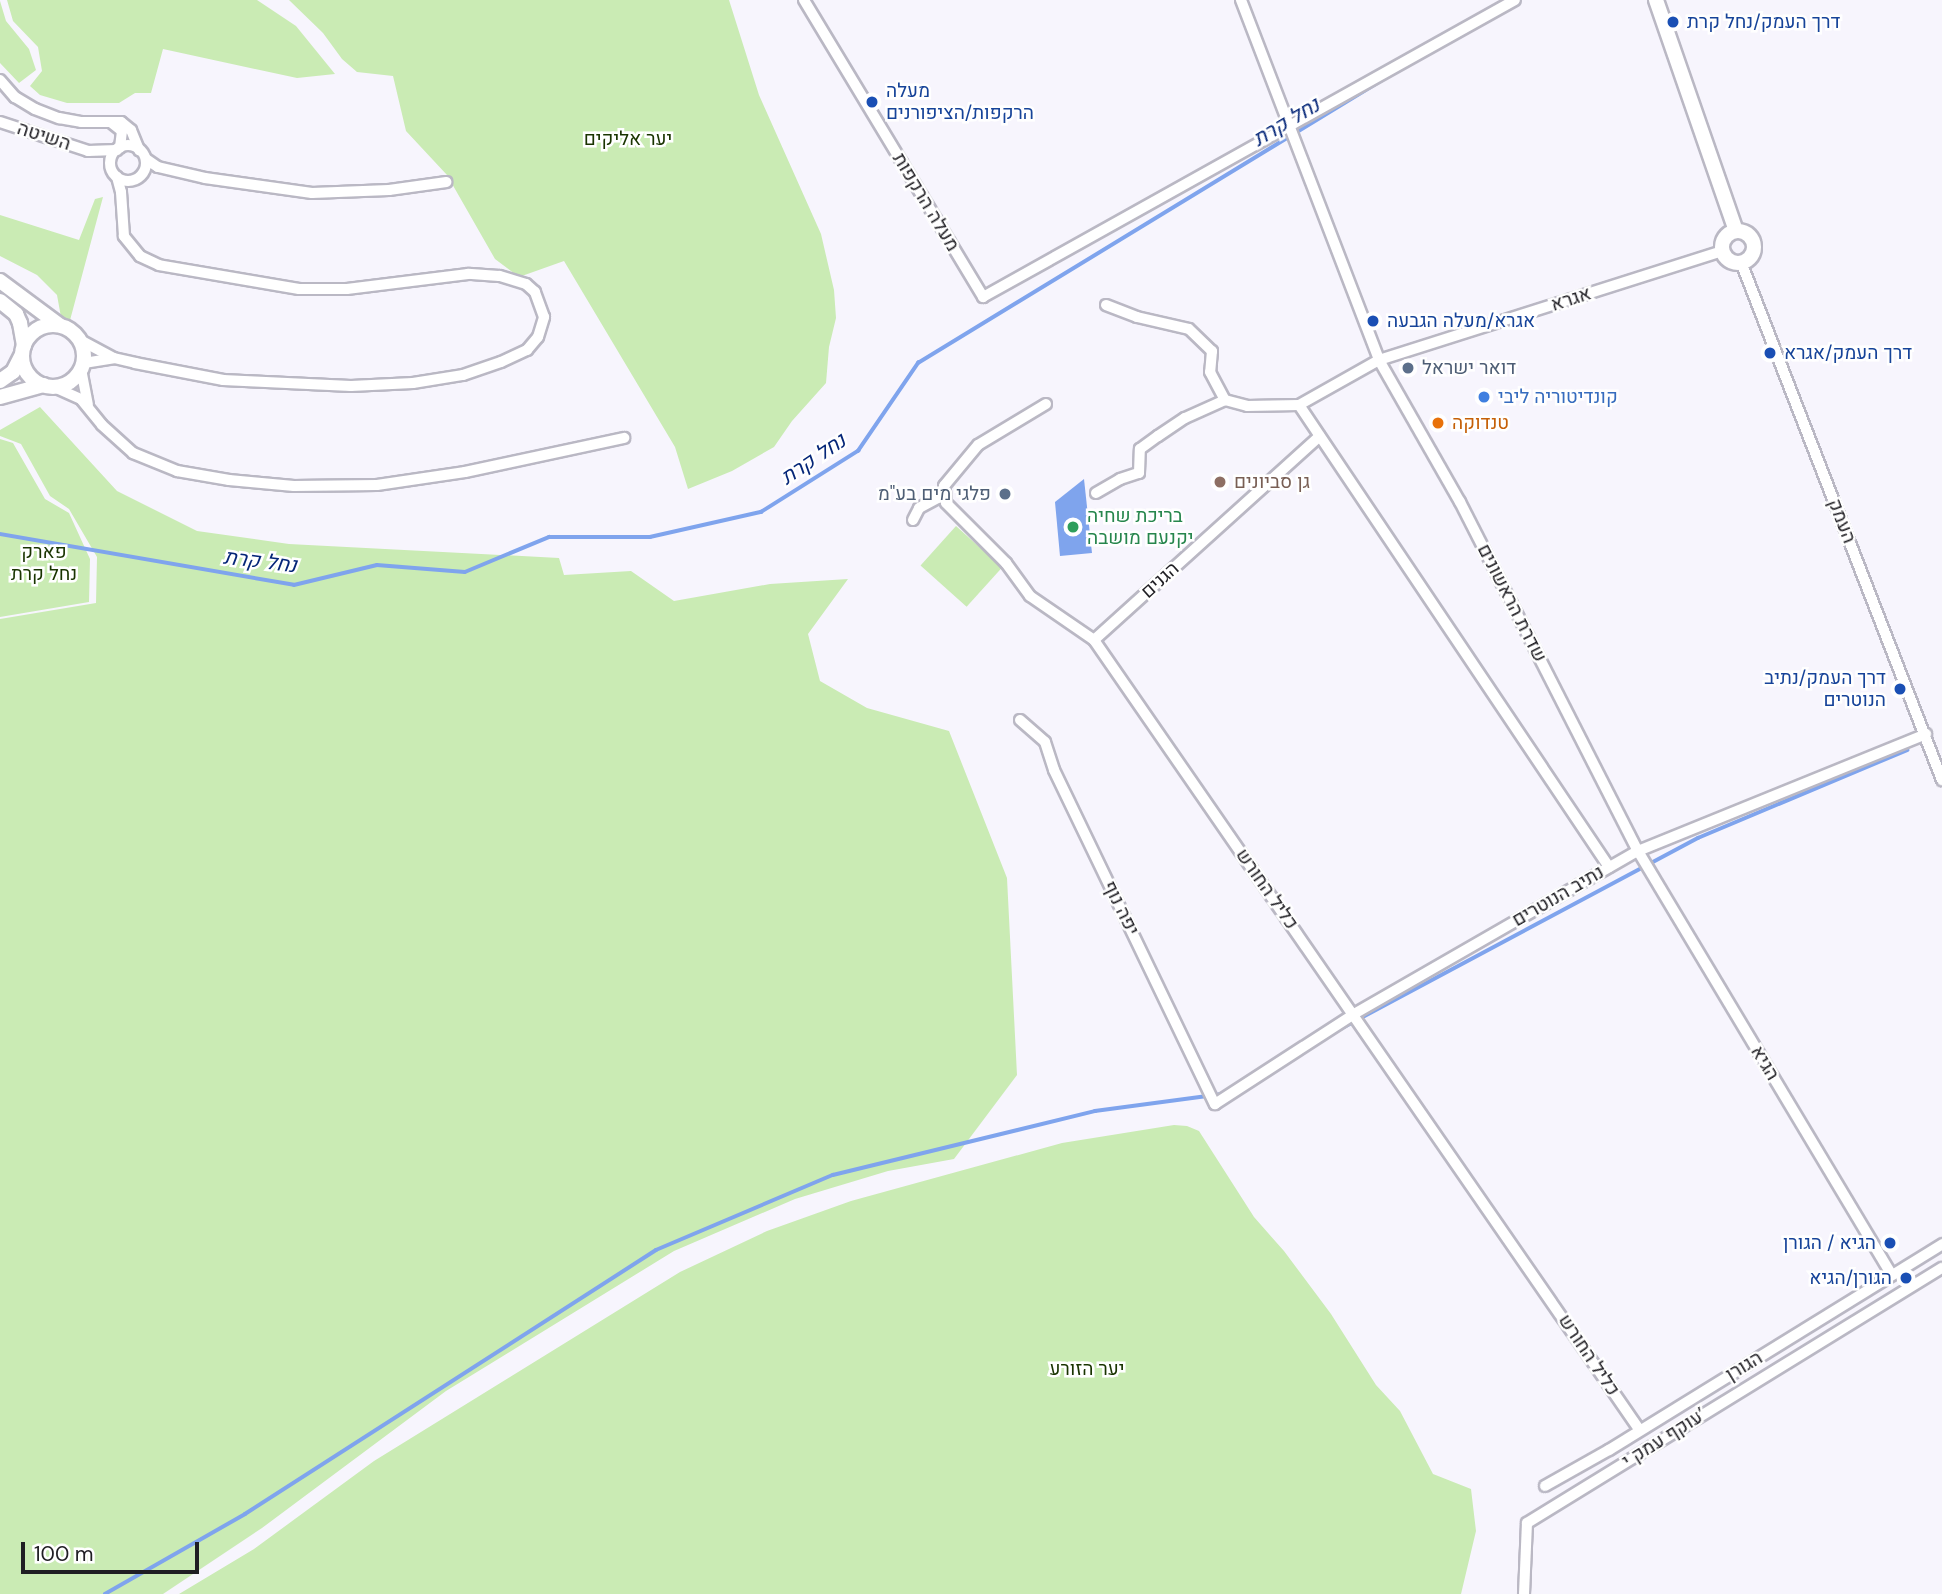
<!DOCTYPE html>
<html>
<head>
<meta charset="utf-8">
<style>
  body { margin:0 }
  #map { position:relative; width:1942px; height:1594px; overflow:hidden; background:#f7f5fd; font-family:"DM Sans",Heebo,sans-serif }
  div>[style] { position:absolute }
  .green>* { inset:0; background:#caebb4; transform-origin:0 0 }
  .water>* { inset:0; background:#7fa4ed }
  .stream>* { height:3.5px; margin:-1.75px; padding:0 1.75px; transform-origin:1.75px; border-radius:1.75px; background:#7fa4ed }
  .roads { filter:drop-shadow(2px 0 #bab8c4) drop-shadow(-2px 0 #bab8c4) drop-shadow(0 2px #bab8c4) drop-shadow(0 -2px #bab8c4) }
  .street>* { height:10px; margin:-5px; padding:0 5px; transform-origin:5px; border-radius:5px; background:#fff }
  .street>.ring { margin:-5px; padding:0; box-sizing:content-box; background:none; border:10px solid #fff; border-radius:50% }
  .secondary>* { height:14px; margin:-7px; padding:0 7px; transform-origin:7px; border-radius:7px; background:#fff }
  .secondary>.ring { margin:-7px; padding:0; box-sizing:content-box; background:none; border:14px solid #fff; border-radius:50% }
  .dots>* { width:19px; height:19px; translate:-50% -50%; box-sizing:border-box; border:4px solid #fff; border-radius:50% }
  span { translate:-50% -50%; white-space:nowrap; text-align:center; line-height:1.15; -webkit-text-stroke:5px #fff; paint-order:stroke }
  .transit-label { font-size:19px; color:#164399 }
  .left { translate:0 -50%; text-align:left }
  .right { translate:-100% -50%; text-align:right }
  .street-label { font-size:19px; color:#1f1e23 }
  .park-label { font-size:19px; color:#193400 }
  .service-label { font-size:19px; color:#4e5e75 }
  .shop-label { font-size:19px; color:#366cbe }
  .food-label { font-size:19px; color:#c56008 }
  .education-label { font-size:19px; color:#785e54 }
  .leisure-label { font-size:19px; color:#27864d }
  .water-label { font-size:21px; color:#052678; font-style:italic }
  .scale { position:absolute; left:21px; top:1542px; width:178px; height:32px; box-sizing:border-box; border:4px solid #1f1e23; border-top:0; padding-left:9px; font-size:21px; line-height:24px; white-space:nowrap; color:#1f1e23; -webkit-text-stroke:5px #fff; paint-order:stroke }
</style>
</head>
<body>
<div id="map">
  <div class="green">
    <div style="clip-path:polygon(7px 0,257px 0,296px 26px,335px 74px,297px 78px,163px 49px,151px 93px,135px 93px,119px 103px,67px 103px,40px 95px,30px 86px,42px 71px,38px 47px,13px 21px)"></div>
    <div style="clip-path:polygon(289px 0,729px 0,759px 95px,821px 234px,834px 290px,836px 318px,829px 347px,826px 383px,792px 421px,774px 447px,732px 471px,688px 489px,675px 447px,564px 261px,519px 277px,495px 259px,447px 175px,406px 131px,393px 76px,357px 72px,342px 59px,323px 33px)"></div>
    <div style="clip-path:polygon(0 1px,6px 21px,29px 49px,36px 70px,19px 83px,0 63px)"></div>
    <div style="clip-path:polygon(103px 197px,65px 339px,57px 295px,37px 275px,0 256px,0 215px,79px 240px,95px 199px)"></div>
    <div style="clip-path:polygon(40px 407px,117px 491px,197px 531px,289px 544px,559px 558px,564px 575px,631px 571px,674px 601px,770px 584px,848px 579px,808px 634px,820px 681px,867px 708px,949px 731px,1007px 878px,1017px 1075px,954px 1159px,888px 1171px,795px 1199px,674px 1251px,446px 1391px,262px 1528px,163px 1594px,0 1594px,0 619px,96px 603px,97px 557px,69px 509px,50px 496px,21px 444px,0 436px,0 430px)"></div>
    <div style="clip-path:polygon(0 439px,13px 443px,45px 499px,69px 513px,90px 559px,89px 602px,0 617px)"></div>
    <div style="left:956px;top:526px;width:62px;height:53px;rotate:42deg"></div>
    <div style="clip-path:polygon(1174px 1125px,1187px 1126px,1199px 1131px,1254px 1217px,1284px 1251px,1331px 1314px,1376px 1385px,1400px 1411px,1433px 1474px,1471px 1489px,1476px 1531px,1461px 1594px,179px 1594px,254px 1549px,374px 1461px,680px 1272px,767px 1231px,851px 1201px,1062px 1143px)"></div>
  </div>
  <div class="water">
    <div style="clip-path:polygon(1084px 479px,1092px 553px,1060px 556px,1055px 502px)"></div>
  </div>
  <div class="stream">
    <div style="left:0;top:534px;width:298px;rotate:9.8deg"></div>
    <div style="left:294px;top:585px;width:85px;rotate:-13.5deg"></div>
    <div style="left:377px;top:565px;width:88px;rotate:4.5deg"></div>
    <div style="left:465px;top:572px;width:91px;rotate:-22.6deg"></div>
    <div style="left:549px;top:537px;width:101px"></div>
    <div style="left:650px;top:537px;width:114px;rotate:-12.7deg"></div>
    <div style="left:761px;top:512px;width:115px;rotate:-32.2deg"></div>
    <div style="left:858px;top:451px;width:107px;rotate:-55.7deg"></div>
    <div style="left:918px;top:363px;width:546px;rotate:-31.36deg"></div>
    <div style="left:1331px;top:1034px;width:416px;rotate:-28.1deg"></div>
    <div style="left:1698px;top:838px;width:227px;rotate:-22.8deg"></div>
    <div style="left:105px;top:1594px;width:161px;rotate:-29.7deg"></div>
    <div style="left:245px;top:1514px;width:488px;rotate:-32.7deg"></div>
    <div style="left:656px;top:1250px;width:192px;rotate:-23deg"></div>
    <div style="left:833px;top:1175px;width:270px;rotate:-13.7deg"></div>
    <div style="left:1095px;top:1111px;width:128px;rotate:-7.6deg"></div>
    <div style="left:1222px;top:1094px;width:8px;rotate:-30deg"></div>
  </div>
  <div class="roads">
    <div class="street">
      <div style="left:804px;top:0;width:347px;rotate:58.9deg"></div>
      <div style="left:983px;top:297px;width:609px;rotate:-29.17deg"></div>
      <div style="left:1241px;top:0;width:386px;rotate:69deg"></div>
      <div style="left:1379px;top:360px;width:163px;rotate:60.3deg"></div>
      <div style="left:1460px;top:502px;width:392px;rotate:63deg"></div>
      <div style="left:1638px;top:851px;width:494px;rotate:59.1deg"></div>
      <div style="left:0;top:80px;width:23px;rotate:49deg"></div>
      <div style="left:15px;top:97px;width:23px;rotate:31deg"></div>
      <div style="left:35px;top:109px;width:26px;rotate:21deg"></div>
      <div style="left:59px;top:118px;width:22px;rotate:10deg"></div>
      <div style="left:81px;top:122px;width:40px"></div>
      <div style="left:121px;top:122px;width:13px;rotate:39deg"></div>
      <div style="left:131px;top:130px;width:22px;rotate:68deg"></div>
      <div style="left:0;top:122px;width:93px;rotate:18.2deg"></div>
      <div style="left:88px;top:151px;width:29px;rotate:-2deg"></div>
      <div style="left:112px;top:123px;width:13px;rotate:39deg"></div>
      <div style="left:122px;top:131px;width:17px;rotate:97deg"></div>
      <div class="ring" style="left:110px;top:145px;width:26px;height:26px"></div>
      <div style="left:146px;top:159px;width:14px;rotate:34deg"></div>
      <div style="left:158px;top:167px;width:48px;rotate:13.2deg"></div>
      <div style="left:205px;top:178px;width:108px;rotate:8deg"></div>
      <div style="left:312px;top:193px;width:77px;rotate:-2.2deg"></div>
      <div style="left:389px;top:190px;width:58px;rotate:-8deg"></div>
      <div style="left:1741px;top:262px;width:556px;rotate:68.79deg"></div>
      <div style="left:1106px;top:305px;width:33px;rotate:21deg"></div>
      <div style="left:1137px;top:317px;width:53px;rotate:13deg"></div>
      <div style="left:1189px;top:329px;width:32px;rotate:44deg"></div>
      <div style="left:1212px;top:351px;width:21px;rotate:95deg"></div>
      <div style="left:1210px;top:372px;width:32px;rotate:62deg"></div>
      <div style="left:1225px;top:400px;width:23px;rotate:15deg"></div>
      <div style="left:1247px;top:406px;width:52px;rotate:-1.1deg"></div>
      <div style="left:80px;top:340px;width:38px;rotate:28deg"></div>
      <div style="left:114px;top:358px;width:22px;rotate:13deg"></div>
      <div style="left:135px;top:363px;width:90px;rotate:10.9deg"></div>
      <div style="left:223px;top:380px;width:128px;rotate:2.7deg"></div>
      <div style="left:351px;top:386px;width:62px;rotate:-2.8deg"></div>
      <div style="left:413px;top:383px;width:51px;rotate:-9.1deg"></div>
      <div style="left:463px;top:375px;width:40px;rotate:-18.9deg"></div>
      <div style="left:501px;top:362px;width:29px;rotate:-25deg"></div>
      <div style="left:527px;top:350px;width:17px;rotate:-50deg"></div>
      <div style="left:538px;top:337px;width:21px;rotate:-73deg"></div>
      <div style="left:544px;top:317px;width:27px;rotate:-110deg"></div>
      <div style="left:535px;top:292px;width:12px;rotate:-138deg"></div>
      <div style="left:526px;top:284px;width:28px;rotate:-163deg"></div>
      <div style="left:499px;top:276px;width:31px;rotate:-176deg"></div>
      <div style="left:468px;top:274px;width:122px;rotate:172.9deg"></div>
      <div style="left:347px;top:289px;width:48px;rotate:180deg"></div>
      <div style="left:299px;top:289px;width:142px;rotate:-170.3deg"></div>
      <div style="left:159px;top:265px;width:21px;rotate:-155deg"></div>
      <div style="left:140px;top:256px;width:26px;rotate:-129deg"></div>
      <div style="left:124px;top:236px;width:44px;rotate:-93.9deg"></div>
      <div style="left:121px;top:192px;width:16px;rotate:-105deg"></div>
      <div style="left:84px;top:363px;width:30px;rotate:-9deg"></div>
      <div style="left:81px;top:369px;width:36px;rotate:79deg"></div>
      <div style="left:54px;top:387px;width:30px;rotate:24deg"></div>
      <div style="left:81px;top:399px;width:33px;rotate:51deg"></div>
      <div style="left:102px;top:425px;width:42px;rotate:42.1deg"></div>
      <div style="left:133px;top:453px;width:48px;rotate:22.2deg"></div>
      <div style="left:177px;top:471px;width:53px;rotate:9.8deg"></div>
      <div style="left:229px;top:480px;width:65px;rotate:5.3deg"></div>
      <div style="left:294px;top:486px;width:83px;rotate:-0.7deg"></div>
      <div style="left:377px;top:485px;width:89px;rotate:-8.4deg"></div>
      <div style="left:465px;top:472px;width:163px;rotate:-12.1deg"></div>
      <div style="left:1046px;top:404px;width:79px;rotate:148.9deg"></div>
      <div style="left:978px;top:445px;width:53px;rotate:129.7deg"></div>
      <div style="left:944px;top:486px;width:17px;rotate:83deg"></div>
      <div style="left:946px;top:503px;width:85px;rotate:45deg"></div>
      <div style="left:1006px;top:563px;width:41px;rotate:54deg"></div>
      <div style="left:1030px;top:596px;width:78px;rotate:34.5deg"></div>
      <div style="left:1094px;top:640px;width:959px;rotate:55.37deg"></div>
      <div style="left:1096px;top:493px;width:28px;rotate:-30deg"></div>
      <div style="left:1120px;top:479px;width:20px;rotate:-18deg"></div>
      <div style="left:1139px;top:473px;width:24px;rotate:-88deg"></div>
      <div style="left:1140px;top:449px;width:22px;rotate:-36deg"></div>
      <div style="left:1158px;top:436px;width:32px;rotate:-34deg"></div>
      <div style="left:1185px;top:418px;width:44px;rotate:-24.2deg"></div>
      <div style="left:913px;top:520px;width:13px;rotate:-63deg"></div>
      <div style="left:919px;top:508px;width:30px;rotate:-28deg"></div>
      <div style="left:1094px;top:640px;width:304px;rotate:-42.1deg"></div>
      <div style="left:1020px;top:720px;width:33px;rotate:41deg"></div>
      <div style="left:1045px;top:742px;width:29px;rotate:72deg"></div>
      <div style="left:1054px;top:770px;width:371px;rotate:64.3deg"></div>
      <div style="left:1215px;top:1104px;width:166px;rotate:-32.9deg"></div>
      <div style="left:1354px;top:1014px;width:327px;rotate:-29.9deg"></div>
      <div style="left:1638px;top:851px;width:311px;rotate:-22.1deg"></div>
      <div style="left:1609px;top:867px;width:556px;rotate:-123.86deg"></div>
      <div style="left:1299px;top:405px;width:92px;rotate:-29.4deg"></div>
      <div style="left:1379px;top:360px;width:361px;rotate:-17.6deg"></div>
      <div style="left:1545px;top:1486px;width:73px;rotate:-29.4deg"></div>
      <div style="left:1609px;top:1450px;width:392px;rotate:-31.7deg"></div>
      <div style="left:1524px;top:1594px;width:71px;rotate:-87.6deg"></div>
      <div style="left:1527px;top:1523px;width:487px;rotate:-31.6deg"></div>
    </div>
    <div class="secondary">
      <div style="left:1656px;top:0;width:244px;rotate:70.9deg"></div>
      <div class="ring" style="left:1722px;top:231px;width:18px;height:18px"></div>
      <div style="left:0;top:281px;width:74px;rotate:36.7deg"></div>
      <div style="left:0;top:301px;width:21px;rotate:39deg"></div>
      <div style="left:16px;top:314px;width:10px;rotate:66deg"></div>
      <div style="left:20px;top:323px;width:23px;rotate:80deg"></div>
      <div class="ring" style="left:22px;top:325px;width:48px;height:48px"></div>
      <div style="left:0;top:381px;width:16px;rotate:-35deg"></div>
      <div style="left:13px;top:372px;width:20px;rotate:-63deg"></div>
      <div style="left:0;top:397px;width:45px;rotate:-15.6deg"></div>
    </div>
  </div>
  <div class="dots">
    <div style="left:1673px;top:22px;background:#1a4fb4"></div>
    <div style="left:872px;top:102px;background:#1a4fb4"></div>
    <div style="left:1373px;top:321px;background:#1a4fb4"></div>
    <div style="left:1770px;top:353px;background:#1a4fb4"></div>
    <div style="left:1408px;top:368px;background:#5c6f8a"></div>
    <div style="left:1484px;top:397px;background:#3f7fe0"></div>
    <div style="left:1438px;top:423px;background:#e8710a"></div>
    <div style="left:1220px;top:482px;background:#8d6e63"></div>
    <div style="left:1005px;top:494px;background:#5c6f8a"></div>
    <div style="left:1073px;top:527px;background:#2e9e5b"></div>
    <div style="left:1900px;top:689px;background:#1a4fb4"></div>
    <div style="left:1890px;top:1243px;background:#1a4fb4"></div>
    <div style="left:1906px;top:1278px;background:#1a4fb4"></div>
  </div>
  <div class="transit-label">
    <span class="left" style="left:1687px;top:22px">דרך העמק/נחל קרת</span>
    <span class="left" style="left:886px;top:102px">מעלה<br>הרקפות/הציפורנים</span>
    <span class="left" style="left:1387px;top:321px">אגרא/מעלה הגבעה</span>
    <span class="left" style="left:1784px;top:353px">דרך העמק/אגרא</span>
    <span class="right" style="left:1886px;top:689px">דרך העמק/נתיב<br>הנוטרים</span>
    <span class="right" style="left:1876px;top:1243px">הגיא / הגורן</span>
    <span class="right" style="left:1892px;top:1278px">הגורן/הגיא</span>
  </div>
  <div class="street-label">
    <span style="left:44px;top:136px;rotate:18deg">השיטה</span>
    <span style="left:926px;top:202px;rotate:59deg">מעלה הרקפות</span>
    <span style="left:1571px;top:299px;rotate:-18deg">אגרא</span>
    <span style="left:1842px;top:521px;rotate:69deg">העמק</span>
    <span style="left:1160px;top:580px;rotate:-42deg">הגנים</span>
    <span style="left:1512px;top:603px;rotate:63deg">שדרת הראשונים</span>
    <span style="left:1267px;top:889px;rotate:55deg">כליל החורש</span>
    <span style="left:1558px;top:896px;rotate:-30deg">נתיב הנוטרים</span>
    <span style="left:1121px;top:908px;rotate:64deg">יפה נוף</span>
    <span style="left:1765px;top:1063px;rotate:59deg">הגיא</span>
    <span style="left:1589px;top:1355px;rotate:56deg">כליל החורש</span>
    <span style="left:1744px;top:1366px;rotate:-31deg">הגורן</span>
    <span style="left:1664px;top:1438px;rotate:-32deg">עוקף עמק י’</span>
  </div>
  <div class="park-label">
    <span style="left:628px;top:139px">יער אליקים</span>
    <span style="left:44px;top:563px">פארק<br>נחל קרת</span>
    <span style="left:1087px;top:1369px">יער הזורע</span>
  </div>
  <div class="service-label">
    <span class="left" style="left:1422px;top:368px">דואר ישראל</span>
    <span class="right" style="left:991px;top:494px">פלגי מים בע"מ</span>
  </div>
  <div class="shop-label">
    <span class="left" style="left:1498px;top:397px">קונדיטוריה ליבי</span>
  </div>
  <div class="food-label">
    <span class="left" style="left:1452px;top:423px">טנדוקה</span>
  </div>
  <div class="education-label">
    <span class="left" style="left:1234px;top:482px">גן סביונים</span>
  </div>
  <div class="leisure-label">
    <span class="left" style="left:1087px;top:527px">בריכת שחיה<br>יקנעם מושבה</span>
  </div>
  <div class="water-label">
    <span style="left:1286px;top:122px;rotate:-31deg">נחל קרת</span>
    <span style="left:813px;top:459px;rotate:-34deg">נחל קרת</span>
    <span style="left:260px;top:561px;rotate:7deg">נחל קרת</span>
  </div>
  <div class="scale">100 m</div>
</div>
</body>
</html>
